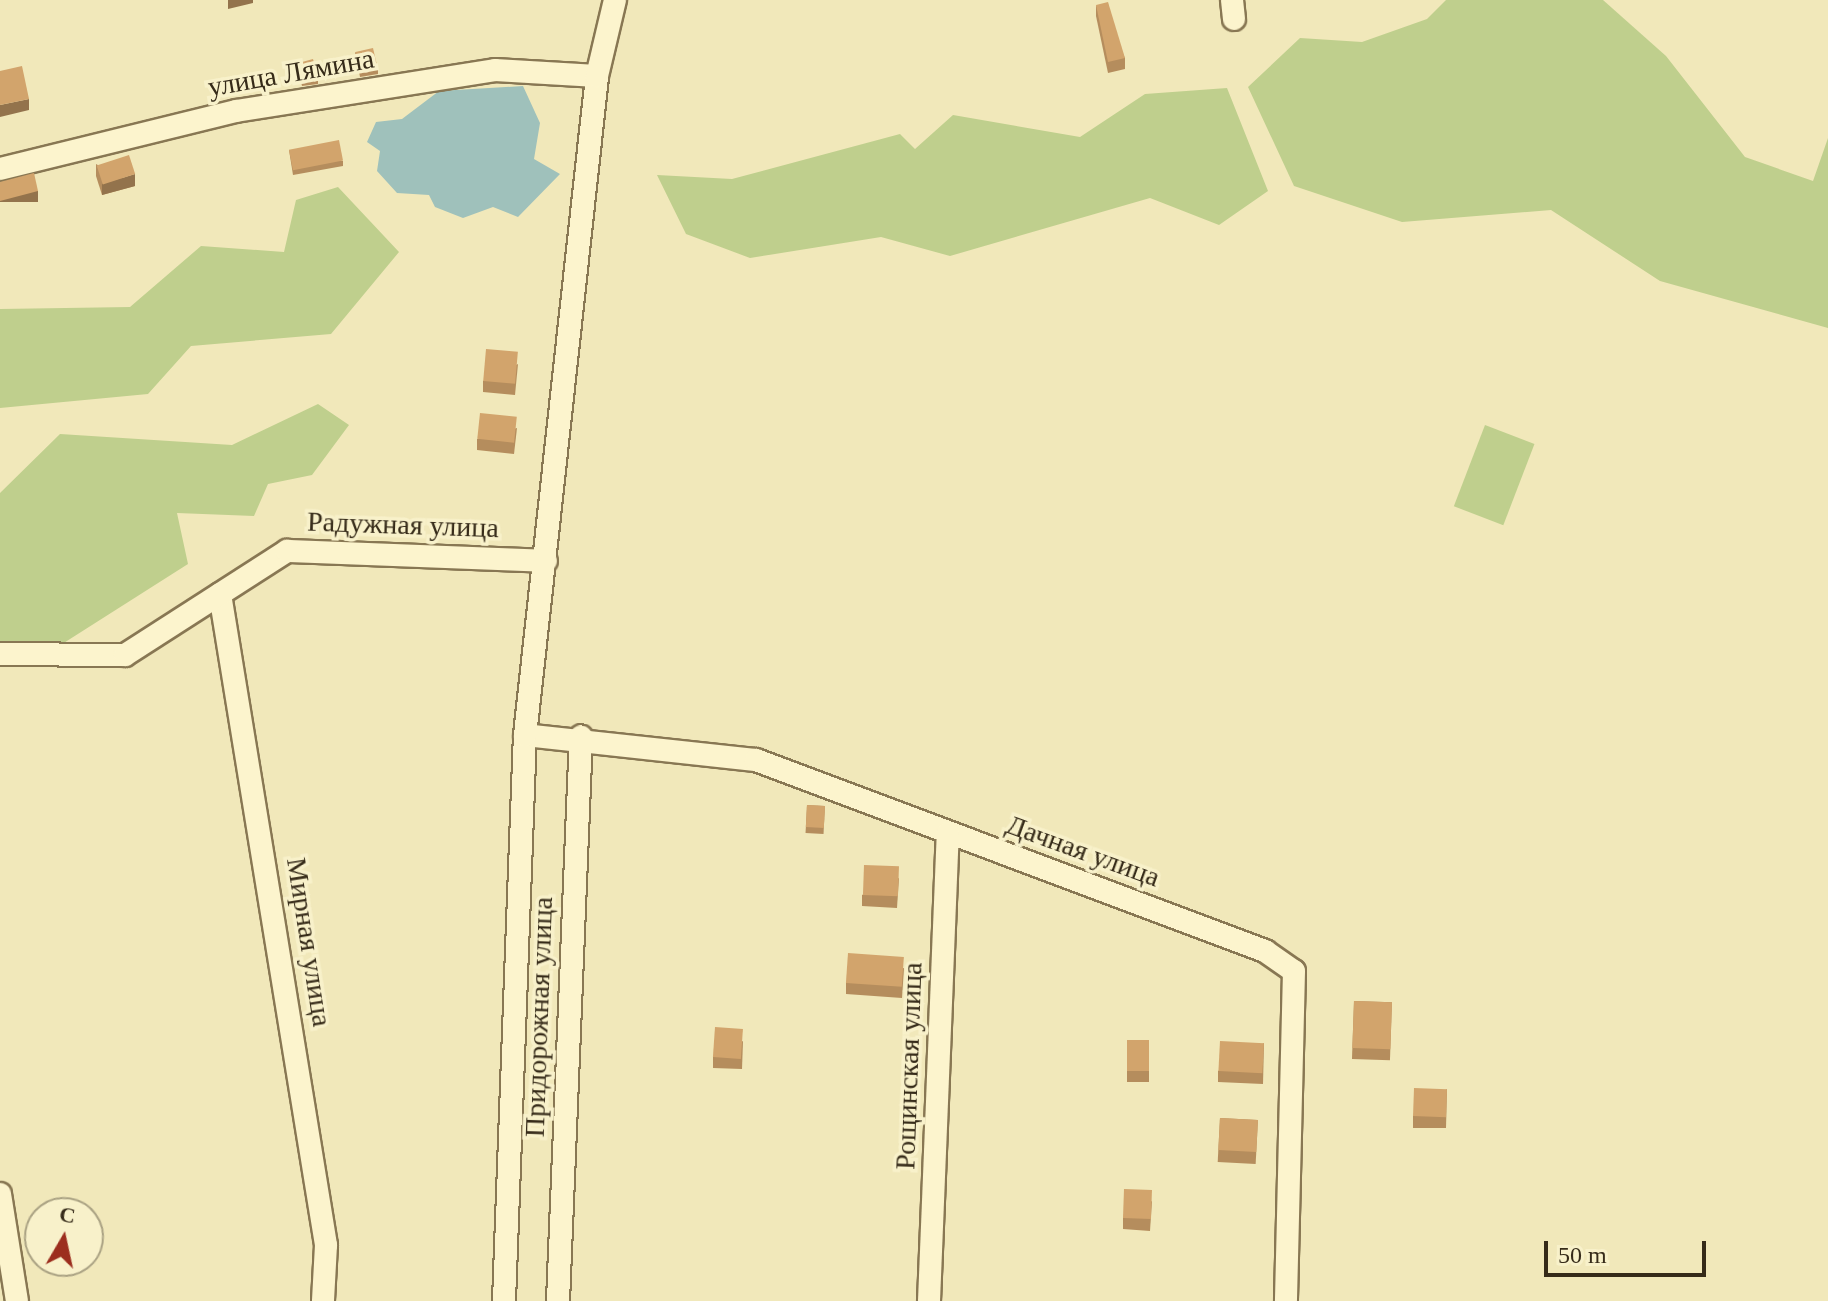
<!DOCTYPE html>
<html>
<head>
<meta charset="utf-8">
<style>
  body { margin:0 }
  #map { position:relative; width:1828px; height:1301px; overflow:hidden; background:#f1e8ba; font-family:Georgia,serif }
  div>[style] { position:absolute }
  .green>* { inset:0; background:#bfcf8d; transform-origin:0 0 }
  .water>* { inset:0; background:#9fc1bb }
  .roads { filter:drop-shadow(2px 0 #887753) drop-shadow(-2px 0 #887753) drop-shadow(0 2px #887753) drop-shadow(0 -2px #887753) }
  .minor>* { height:22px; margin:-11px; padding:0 11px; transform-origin:11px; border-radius:11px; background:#fcf4cd }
  .wall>* { inset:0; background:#b58d5d; transform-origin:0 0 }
  .shaded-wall>* { inset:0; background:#93734c; transform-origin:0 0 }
  .building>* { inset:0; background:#d2a46c; transform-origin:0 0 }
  span { translate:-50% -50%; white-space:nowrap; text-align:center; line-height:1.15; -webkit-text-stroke:7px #f8f1ca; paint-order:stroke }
  .street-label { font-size:28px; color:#362b19 }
  .north { position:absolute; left:24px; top:1197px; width:80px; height:80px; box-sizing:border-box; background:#f8f1ca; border:2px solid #aaa283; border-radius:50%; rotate:9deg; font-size:22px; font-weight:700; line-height:32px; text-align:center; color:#362b19 }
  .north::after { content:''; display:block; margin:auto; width:28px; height:36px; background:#9c2e1e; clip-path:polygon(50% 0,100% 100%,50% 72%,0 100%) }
  .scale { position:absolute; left:1544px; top:1241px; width:162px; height:36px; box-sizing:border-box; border:4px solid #362b19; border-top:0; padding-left:10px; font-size:24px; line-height:28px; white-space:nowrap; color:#362b19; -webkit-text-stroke:6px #f8f1ca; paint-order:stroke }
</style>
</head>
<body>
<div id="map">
  <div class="green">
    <div style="clip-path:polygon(1446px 0,1603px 0,1666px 56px,1745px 157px,1813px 181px,1828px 138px,1828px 328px,1660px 281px,1551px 210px,1402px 222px,1294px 186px,1248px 87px,1300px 38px,1362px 42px,1427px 19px)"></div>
    <div style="clip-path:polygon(1227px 88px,1268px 191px,1219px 225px,1150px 198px,950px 256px,881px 237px,750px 258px,686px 234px,657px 175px,732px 179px,900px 134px,915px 149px,953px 115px,1080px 137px,1145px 94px)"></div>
    <div style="clip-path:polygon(338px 187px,399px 252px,331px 334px,191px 346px,148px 394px,0 408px,0 309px,130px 307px,201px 246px,284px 252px,296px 200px)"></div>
    <div style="clip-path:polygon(318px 404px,349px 425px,312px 475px,268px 484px,254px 516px,177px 513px,188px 564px,59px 646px,0 655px,0 493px,60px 434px,232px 445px)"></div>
    <div style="left:1485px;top:425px;width:53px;height:87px;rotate:21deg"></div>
  </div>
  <div class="water">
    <div style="clip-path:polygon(523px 86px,540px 123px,534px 159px,560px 174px,518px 217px,493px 207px,463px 218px,435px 207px,429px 195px,397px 193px,377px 171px,380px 151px,367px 142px,376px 122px,402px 119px,439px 91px)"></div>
  </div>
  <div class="roads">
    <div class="minor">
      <div style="left:1232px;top:0;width:19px;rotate:84deg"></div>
      <div style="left:0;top:169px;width:243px;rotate:-13.8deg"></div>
      <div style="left:236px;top:111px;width:262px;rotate:-9deg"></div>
      <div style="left:495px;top:70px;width:102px;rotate:3.4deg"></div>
      <div style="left:220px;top:594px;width:660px;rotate:80.75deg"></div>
      <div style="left:326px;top:1245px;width:56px;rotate:93.1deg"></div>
      <div style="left:0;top:654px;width:125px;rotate:0.5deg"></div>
      <div style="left:125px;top:655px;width:193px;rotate:-32.7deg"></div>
      <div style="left:287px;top:551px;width:259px;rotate:2.2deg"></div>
      <div style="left:525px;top:735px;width:232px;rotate:6.2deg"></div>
      <div style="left:756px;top:760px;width:544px;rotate:20.57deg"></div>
      <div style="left:1265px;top:951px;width:35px;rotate:35deg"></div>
      <div style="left:1294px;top:971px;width:330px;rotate:91.4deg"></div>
      <div style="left:0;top:1194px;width:108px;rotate:81deg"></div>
      <div style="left:504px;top:1301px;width:566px;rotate:-87.88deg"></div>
      <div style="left:525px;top:735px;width:663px;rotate:-83.76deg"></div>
      <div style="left:597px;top:76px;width:78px;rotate:-76.7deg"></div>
      <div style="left:558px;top:1301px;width:565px;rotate:-87.67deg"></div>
      <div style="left:929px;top:1301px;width:468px;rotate:-87.7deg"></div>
    </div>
  </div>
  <div class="wall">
    <div style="clip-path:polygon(1096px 5px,1125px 58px,1125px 69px,1108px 73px,1096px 16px)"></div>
    <div style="clip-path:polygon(355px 52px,378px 69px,378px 74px,360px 77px)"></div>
    <div style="clip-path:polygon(298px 63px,318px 78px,318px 84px,302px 86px,298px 68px)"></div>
    <div style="clip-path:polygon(289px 150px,343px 161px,343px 166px,293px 175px)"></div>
    <div style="clip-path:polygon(96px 164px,135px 186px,102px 195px,96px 176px)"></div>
    <div style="clip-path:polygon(518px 364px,515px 395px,483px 392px,483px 381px)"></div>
    <div style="clip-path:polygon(517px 428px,514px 454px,477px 450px,477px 439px)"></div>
    <div style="left:807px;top:805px;width:18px;height:28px;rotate:3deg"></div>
    <div style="clip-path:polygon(899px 878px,897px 908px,862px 906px,862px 895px)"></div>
    <div style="clip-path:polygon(904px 968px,902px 998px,846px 994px,846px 983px)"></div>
    <div style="left:1354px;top:1001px;width:38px;height:58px;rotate:2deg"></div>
    <div style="clip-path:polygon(1149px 1040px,1149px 1082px,1127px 1082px,1127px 1071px)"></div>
    <div style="clip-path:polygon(743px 1041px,742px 1069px,713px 1068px,713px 1057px)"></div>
    <div style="clip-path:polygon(1264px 1043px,1263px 1084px,1218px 1082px,1218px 1071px)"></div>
    <div style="clip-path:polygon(1447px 1089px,1446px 1128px,1413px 1128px,1413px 1116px)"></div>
    <div style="left:1220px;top:1118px;width:38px;height:44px;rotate:3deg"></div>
    <div style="clip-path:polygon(1152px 1201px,1150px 1231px,1123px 1229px,1123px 1218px)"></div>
  </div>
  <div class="shaded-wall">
    <div style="clip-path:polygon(228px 0,253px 0,253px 3px,228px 9px)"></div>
    <div style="clip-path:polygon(29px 99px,29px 110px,0 117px,0 105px)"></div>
    <div style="clip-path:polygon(135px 174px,135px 186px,102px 195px,102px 184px)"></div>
    <div style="left:38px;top:191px;width:11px;height:39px;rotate:90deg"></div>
  </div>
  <div class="building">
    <div style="clip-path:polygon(1108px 2px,1125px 58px,1108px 62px,1096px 5px)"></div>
    <div style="left:373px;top:48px;width:22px;height:18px;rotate:77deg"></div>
    <div style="left:313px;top:59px;width:20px;height:16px;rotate:75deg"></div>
    <div style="clip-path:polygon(22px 66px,29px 99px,0 105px,0 71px)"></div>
    <div style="left:339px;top:140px;width:21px;height:51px;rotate:79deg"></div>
    <div style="left:129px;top:155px;width:20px;height:34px;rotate:72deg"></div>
    <div style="clip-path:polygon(34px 173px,38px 191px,0 201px,0 182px)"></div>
    <div style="left:486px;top:349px;width:32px;height:32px;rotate:5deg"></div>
    <div style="left:480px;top:413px;width:37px;height:26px;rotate:6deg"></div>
    <div style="left:807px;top:805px;width:18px;height:22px;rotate:3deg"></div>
    <div style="left:864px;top:865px;width:35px;height:30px;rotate:2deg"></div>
    <div style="left:848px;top:953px;width:56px;height:30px;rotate:4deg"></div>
    <div style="left:1354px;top:1001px;width:38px;height:47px;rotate:2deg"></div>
    <div style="left:715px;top:1027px;width:28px;height:30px;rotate:4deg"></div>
    <div style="left:1127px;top:1040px;width:22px;height:31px"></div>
    <div style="left:1220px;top:1041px;width:44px;height:30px;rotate:3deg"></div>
    <div style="left:1414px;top:1088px;width:33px;height:28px;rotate:2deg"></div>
    <div style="left:1220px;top:1118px;width:38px;height:32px;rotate:3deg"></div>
    <div style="left:1124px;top:1189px;width:28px;height:29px;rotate:2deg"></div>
  </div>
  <div class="street-label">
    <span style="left:291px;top:73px;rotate:-10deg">улица Лямина</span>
    <span style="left:403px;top:525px;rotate:2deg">Радужная улица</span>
    <span style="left:1083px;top:851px;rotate:20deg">Дачная улица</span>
    <span style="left:309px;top:942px;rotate:81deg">Мирная улица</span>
    <span style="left:539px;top:1017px;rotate:-88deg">Придорожная улица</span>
    <span style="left:909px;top:1066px;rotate:-88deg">Рощинская улица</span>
  </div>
  <div class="north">С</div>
  <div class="scale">50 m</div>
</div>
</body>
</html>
